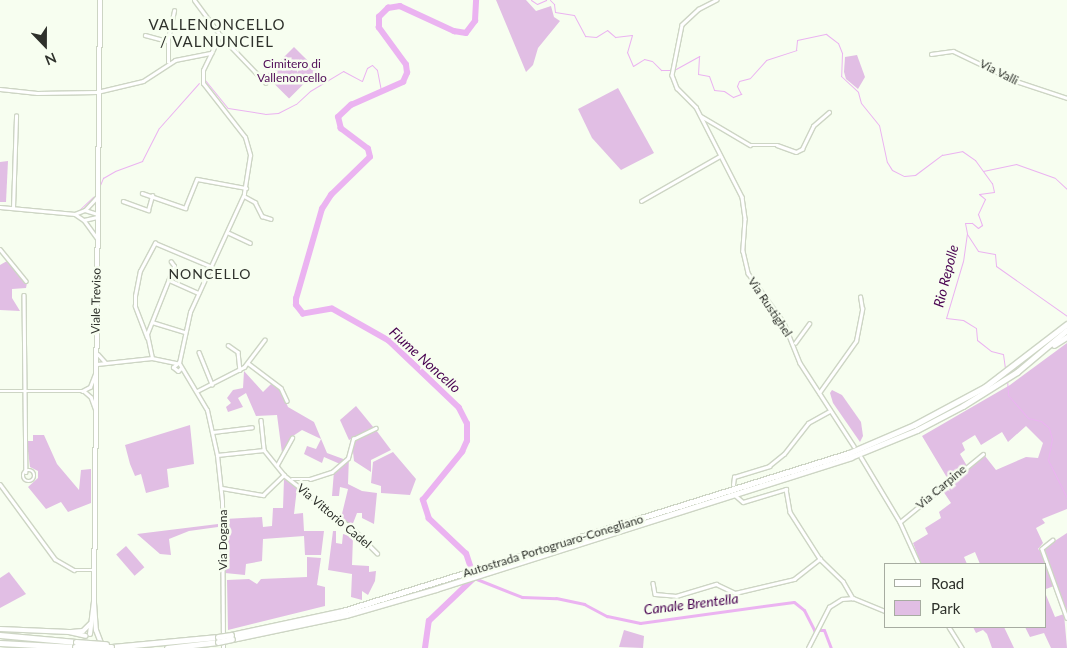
<!DOCTYPE html>
<html>
<head>
<meta charset="utf-8">
<style>
  body { margin:0 }
  #map { position:relative; width:1067px; height:648px; overflow:hidden; background:#f7fef0; font-family:Lato,sans-serif }
  div>[style] { position:absolute }
  .green>* { inset:0; background:#e1bee4; transform-origin:0 0 }
  .stream>* { height:1px; margin:-0.5px; padding:0 0.5px; transform-origin:0.5px; border-radius:0.5px; background:#ebb3f1 }
  .canal>* { height:3px; margin:-1.5px; padding:0 1.5px; transform-origin:1.5px; border-radius:1.5px; background:#ebb3f1 }
  .river>* { height:5.5px; margin:-2.75px; padding:0 2.75px; transform-origin:2.75px; border-radius:2.75px; background:#ebb3f1 }
  .roads { filter:drop-shadow(1px 0 #cdd5c4) drop-shadow(-1px 0 #cdd5c4) drop-shadow(0 1px #cdd5c4) drop-shadow(0 -1px #cdd5c4) }
  .street>* { height:2.5px; margin:-1.25px; padding:0 1.25px; transform-origin:1.25px; border-radius:1.25px; background:#fff }
  .street>.ring { margin:-1.25px; padding:0; box-sizing:content-box; background:none; border:2.5px solid #fff; border-radius:50% }
  .secondary>* { height:3px; margin:-1.5px; padding:0 1.5px; transform-origin:1.5px; border-radius:1.5px; background:#fff }
  .primary>* { height:4px; margin:-2px; padding:0 2px; transform-origin:2px; border-radius:2px; background:#fff }
  .highway>* { height:4.5px; margin:-2.25px; padding:0 2.25px; transform-origin:2.25px; border-radius:2.25px; background:#fff }
  .bridges { filter:drop-shadow(1px 0 #cdd5c4) drop-shadow(-1px 0 #cdd5c4) drop-shadow(0 1px #cdd5c4) drop-shadow(0 -1px #cdd5c4) }
  .highway-bridge>* { height:4.5px; margin:-2.25px; padding:0 2.25px; transform-origin:2.25px; border-radius:2.25px; background:#fff }
  span { translate:-50% -50%; white-space:nowrap; text-align:center; line-height:1.15; -webkit-text-stroke:5px #f7fef0; paint-order:stroke }
  .park-label { font-size:12px; color:#500c57 }
  .street-label { font-size:12px; color:#2e312b }
  .neighbourhood-label { font-size:14px; color:#2e312b; letter-spacing:1px }
  .water-label { font-size:14px; color:#490351; font-style:italic }
  .quarter-label { font-size:15px; color:#2e312b; letter-spacing:1px }
  .legend { position:absolute; left:884px; top:563px; width:162px; height:65px; box-sizing:border-box; background:#f7fef0; border:1px solid #a7aca1; margin:0; padding:6px 9px; list-style:none; font-size:15px; color:#2e312b }
  .legend li { display:flex; align-items:center; gap:10px; height:25px }
  .legend b { width:25px; border:1px solid #a7aca1 }
  .north { position:absolute; left:20px; top:20px; width:50px; height:50px; -webkit-text-stroke:4px #f7fef0; paint-order:stroke; rotate:158deg; font-size:14px; font-weight:700; line-height:20px; text-align:center; color:#2e312b }
  .north::after { content:''; display:block; margin:auto; width:18px; height:22px; background:#2e312b; clip-path:polygon(50% 0,100% 100%,50% 72%,0 100%) }
</style>
</head>
<body>
<div id="map">
  <div class="green">
    <div style="clip-path:polygon(496px 0,526px 0,536px 11px,551px 6px,554px 17px,560px 21px,538px 48px,533px 65px,526px 72px)"></div>
    <div style="left:294px;top:47px;width:33px;height:40px;rotate:45deg"></div>
    <div style="clip-path:polygon(857px 55px,865px 77px,858px 89px,846px 79px,844px 72px,845px 57px)"></div>
    <div style="clip-path:polygon(618px 88px,654px 153px,621px 170px,592px 138px,578px 109px)"></div>
    <div style="clip-path:polygon(8px 161px,6px 202px,0 202px,0 162px)"></div>
    <div style="clip-path:polygon(7px 261px,27px 283px,26px 288px,12px 289px,12px 298px,20px 311px,0 310px,0 265px)"></div>
    <div style="clip-path:polygon(evenodd,1067px 343px,1067px 509px,1042px 519px,1045px 523px,1036px 528px,1043px 543px,1038px 549px,1042px 552px,1054px 586px,1046px 589px,1046px 564px,980px 564px,975px 552px,964px 557px,967px 564px,921px 564px,913px 543px,928px 534px,925px 528px,941px 518px,939px 512px,951px 503px,941px 488px,949px 481px,922px 436px,1010px 385px,1067px 343px,1026px 426px,1043px 443px,1038px 458px,1026px 457px,996px 470px,985px 456px,967px 466px,960px 454px,965px 450px,962px 443px,975px 435px,981px 445px,1002px 432px,1008px 442px,1026px 426px)"></div>
    <div style="clip-path:polygon(244px 371px,263px 392px,272px 383px,280px 389px,288px 407px,314px 422px,327px 453px,346px 460px,349px 456px,348px 484px,362px 491px,377px 493px,374px 524px,362px 518px,362px 513px,357px 513px,352px 526px,341px 518px,348px 489px,340px 487px,339px 496px,332px 496px,334px 471px,340px 464px,324px 457px,322px 463px,304px 454px,307px 446px,316px 449px,321px 439px,302px 430px,290px 438px,282px 453px,277px 415px,256px 416px,246px 393px,238px 398px,243px 407px,228px 412px,226px 407px,231px 403px,227px 398px,233px 390px,243px 388px)"></div>
    <div style="clip-path:polygon(832px 390px,842px 395px,861px 422px,863px 436px,860px 442px,833px 403px,830px 393px)"></div>
    <div style="clip-path:polygon(356px 406px,374px 428px,349px 440px,340px 420px)"></div>
    <div style="clip-path:polygon(190px 425px,194px 464px,167px 469px,169px 487px,146px 493px,141px 474px,135px 476px,130px 464px,125px 445px)"></div>
    <div style="clip-path:polygon(376px 430px,391px 450px,371px 460px,371px 472px,354px 461px,352px 442px)"></div>
    <div style="clip-path:polygon(33px 435px,44px 435px,57px 464px,79px 490px,81px 470px,91px 469px,91px 503px,68px 512px,61px 502px,46px 509px,28px 487px,38px 478px,38px 471px,30px 467px,28px 451px,28px 441px,33px 441px)"></div>
    <div style="clip-path:polygon(393px 452px,416px 479px,410px 495px,381px 493px,381px 486px,371px 483px,373px 462px)"></div>
    <div style="clip-path:polygon(284px 479px,297px 488px,294px 514px,303px 513px,304px 531px,324px 531px,321px 555px,305px 555px,304px 536px,263px 539px,262px 561px,246px 564px,245px 575px,225px 573px,225px 519px,262px 517px,263px 527px,272px 526px,273px 508px,283px 508px)"></div>
    <div style="clip-path:polygon(218px 524px,218px 527px,189px 531px,169px 539px,171px 555px,160px 554px,137px 534px)"></div>
    <div style="clip-path:polygon(333px 531px,336px 531px,336px 543px,342px 544px,343px 534px,353px 537px,352px 565px,369px 566px,369px 572px,376px 571px,375px 581px,368px 595px,362px 591px,362px 600px,351px 597px,352px 574px,328px 570px)"></div>
    <div style="clip-path:polygon(1067px 533px,1067px 613px,1044px 548px)"></div>
    <div style="left:126px;top:546px;width:28px;height:13px;rotate:49deg"></div>
    <div style="clip-path:polygon(307px 557px,321px 558px,317px 585px,325px 587px,325px 606px,228px 630px,227px 580px,249px 579px,257px 584px,261px 579px,307px 577px)"></div>
    <div style="clip-path:polygon(9px 572px,26px 594px,0 608px,0 578px)"></div>
    <div style="clip-path:polygon(1046px 595px,1055px 617px,1064px 614px,1067px 648px,1051px 648px,1044px 633px,1030px 637px,1025px 627px,1046px 627px)"></div>
    <div style="clip-path:polygon(973px 627px,1004px 627px,1014px 648px,992px 648px,987px 634px,983px 630px,976px 633px)"></div>
    <div style="clip-path:polygon(624px 630px,644px 636px,643px 648px,619px 647px)"></div>
  </div>
  <div class="stream">
    <div style="left:531px;top:0;width:7px;rotate:34deg"></div>
    <div style="left:537px;top:4px;width:10px;rotate:-24deg"></div>
    <div style="left:550px;top:0;width:6px;rotate:45deg"></div>
    <div style="left:554px;top:4px;width:8px;rotate:83deg"></div>
    <div style="left:555px;top:12px;width:19px;rotate:9deg"></div>
    <div style="left:574px;top:15px;width:24px;rotate:62deg"></div>
    <div style="left:585px;top:36px;width:11px;rotate:5deg"></div>
    <div style="left:596px;top:37px;width:13px;rotate:-32deg"></div>
    <div style="left:607px;top:30px;width:11px;rotate:41deg"></div>
    <div style="left:615px;top:37px;width:17px;rotate:-7deg"></div>
    <div style="left:632px;top:35px;width:18px;rotate:106deg"></div>
    <div style="left:627px;top:52px;width:15px;rotate:67deg"></div>
    <div style="left:633px;top:66px;width:13px;rotate:-32deg"></div>
    <div style="left:644px;top:59px;width:8px;rotate:14deg"></div>
    <div style="left:652px;top:61px;width:13px;rotate:45deg"></div>
    <div style="left:661px;top:70px;width:13px"></div>
    <div style="left:674px;top:70px;width:29px;rotate:-29deg"></div>
    <div style="left:699px;top:56px;width:18px;rotate:93deg"></div>
    <div style="left:698px;top:74px;width:11px;rotate:10deg"></div>
    <div style="left:709px;top:76px;width:15px;rotate:70deg"></div>
    <div style="left:714px;top:90px;width:10px;rotate:6deg"></div>
    <div style="left:724px;top:91px;width:11px;rotate:34deg"></div>
    <div style="left:733px;top:97px;width:9px;rotate:-21deg"></div>
    <div style="left:741px;top:94px;width:9px;rotate:-117deg"></div>
    <div style="left:737px;top:86px;width:5px;rotate:-68deg"></div>
    <div style="left:739px;top:81px;width:11px;rotate:-15deg"></div>
    <div style="left:750px;top:78px;width:24px;rotate:-48deg"></div>
    <div style="left:766px;top:60px;width:32px;rotate:-18deg"></div>
    <div style="left:796px;top:50px;width:10px;rotate:-84deg"></div>
    <div style="left:797px;top:40px;width:30px;rotate:-12deg"></div>
    <div style="left:826px;top:34px;width:15px;rotate:37deg"></div>
    <div style="left:838px;top:43px;width:11px;rotate:68deg"></div>
    <div style="left:842px;top:53px;width:23px;rotate:92deg"></div>
    <div style="left:841px;top:76px;width:23px;rotate:43deg"></div>
    <div style="left:858px;top:92px;width:11px;rotate:75deg"></div>
    <div style="left:861px;top:103px;width:28px;rotate:51deg"></div>
    <div style="left:879px;top:125px;width:38px;rotate:78deg"></div>
    <div style="left:887px;top:162px;width:9px;rotate:58deg"></div>
    <div style="left:892px;top:170px;width:13px;rotate:27deg"></div>
    <div style="left:904px;top:176px;width:11px;rotate:-5deg"></div>
    <div style="left:915px;top:175px;width:34px;rotate:-37deg"></div>
    <div style="left:942px;top:155px;width:20px;rotate:-11deg"></div>
    <div style="left:962px;top:151px;width:16px;rotate:35deg"></div>
    <div style="left:975px;top:160px;width:29px;rotate:54deg"></div>
    <div style="left:992px;top:183px;width:9px;rotate:77deg"></div>
    <div style="left:994px;top:192px;width:15px;rotate:172deg"></div>
    <div style="left:979px;top:194px;width:8px;rotate:40deg"></div>
    <div style="left:985px;top:199px;width:17px;rotate:115deg"></div>
    <div style="left:978px;top:214px;width:12px;rotate:70deg"></div>
    <div style="left:982px;top:225px;width:5px;rotate:143deg"></div>
    <div style="left:978px;top:228px;width:8px;rotate:-140deg"></div>
    <div style="left:972px;top:223px;width:7px;rotate:180deg"></div>
    <div style="left:965px;top:223px;width:10px;rotate:79deg"></div>
    <div style="left:967px;top:233px;width:28px;rotate:98deg"></div>
    <div style="left:963px;top:261px;width:59px;rotate:106.6deg"></div>
    <div style="left:946px;top:318px;width:17px;rotate:7deg"></div>
    <div style="left:963px;top:320px;width:15px;rotate:32deg"></div>
    <div style="left:976px;top:328px;width:12px;rotate:85deg"></div>
    <div style="left:977px;top:340px;width:18px;rotate:38deg"></div>
    <div style="left:991px;top:351px;width:12px;rotate:14deg"></div>
    <div style="left:1003px;top:354px;width:14px;rotate:82deg"></div>
    <div style="left:205px;top:80px;width:36px;rotate:51deg"></div>
    <div style="left:228px;top:108px;width:37px;rotate:9deg"></div>
    <div style="left:265px;top:114px;width:13px;rotate:-4deg"></div>
    <div style="left:278px;top:113px;width:20px;rotate:-27deg"></div>
    <div style="left:296px;top:104px;width:19px;rotate:-43deg"></div>
    <div style="left:310px;top:91px;width:39px;rotate:-31deg"></div>
    <div style="left:343px;top:71px;width:21px;rotate:28deg"></div>
    <div style="left:362px;top:81px;width:14px;rotate:-69deg"></div>
    <div style="left:367px;top:68px;width:6px;rotate:-31deg"></div>
    <div style="left:372px;top:65px;width:7px;rotate:45deg"></div>
    <div style="left:377px;top:70px;width:20px;rotate:79deg"></div>
    <div style="left:983px;top:171px;width:34px;rotate:-12deg"></div>
    <div style="left:1016px;top:164px;width:41px;rotate:19.7deg"></div>
    <div style="left:1055px;top:178px;width:16px;rotate:43deg"></div>
    <div style="left:100px;top:185px;width:8px;rotate:-67deg"></div>
    <div style="left:103px;top:178px;width:14px;rotate:-30deg"></div>
    <div style="left:115px;top:171px;width:29px;rotate:-20deg"></div>
    <div style="left:142px;top:161px;width:37px;rotate:-63deg"></div>
    <div style="left:159px;top:128px;width:60px;rotate:-48.4deg"></div>
    <div style="left:78px;top:211px;width:21px;rotate:-43deg"></div>
    <div style="left:967px;top:234px;width:20px;rotate:57deg"></div>
    <div style="left:978px;top:251px;width:17px;rotate:10deg"></div>
    <div style="left:995px;top:254px;width:12px;rotate:85deg"></div>
    <div style="left:996px;top:266px;width:87px;rotate:35.2deg"></div>
    <div style="left:1007px;top:379px;width:16px;rotate:86deg"></div>
    <div style="left:1008px;top:395px;width:30px;rotate:49deg"></div>
    <div style="left:1028px;top:418px;width:13px;rotate:13deg"></div>
    <div style="left:1041px;top:421px;width:11px;rotate:41deg"></div>
    <div style="left:1049px;top:428px;width:11px;rotate:75deg"></div>
    <div style="left:1052px;top:439px;width:21px;rotate:101deg"></div>
    <div style="left:1048px;top:460px;width:42px;rotate:63.4deg"></div>
  </div>
  <div class="canal">
    <div style="left:474px;top:578px;width:52px;rotate:21.6deg"></div>
    <div style="left:522px;top:597px;width:34px;rotate:2deg"></div>
    <div style="left:556px;top:598px;width:29px;rotate:12deg"></div>
    <div style="left:584px;top:604px;width:26px;rotate:28deg"></div>
    <div style="left:607px;top:616px;width:34px;rotate:12deg"></div>
    <div style="left:640px;top:623px;width:155px;rotate:-7.8deg"></div>
    <div style="left:794px;top:602px;width:13px;rotate:39deg"></div>
    <div style="left:804px;top:610px;width:22px;rotate:63deg"></div>
    <div style="left:814px;top:630px;width:10px"></div>
    <div style="left:824px;top:630px;width:19px;rotate:69deg"></div>
  </div>
  <div class="river">
    <div style="left:425px;top:648px;width:27px;rotate:-82deg"></div>
    <div style="left:429px;top:621px;width:62px;rotate:-43.7deg"></div>
    <div style="left:474px;top:578px;width:25px;rotate:-108deg"></div>
    <div style="left:466px;top:554px;width:51px;rotate:-136.6deg"></div>
    <div style="left:429px;top:519px;width:20px;rotate:-108deg"></div>
    <div style="left:423px;top:500px;width:62px;rotate:-50.9deg"></div>
    <div style="left:462px;top:452px;width:12px;rotate:-66deg"></div>
    <div style="left:467px;top:441px;width:17px;rotate:-90deg"></div>
    <div style="left:467px;top:424px;width:18px;rotate:-117deg"></div>
    <div style="left:459px;top:408px;width:97px;rotate:-136.3deg"></div>
    <div style="left:389px;top:341px;width:65px;rotate:-150.7deg"></div>
    <div style="left:332px;top:309px;width:29px;rotate:170deg"></div>
    <div style="left:303px;top:314px;width:11px;rotate:-128deg"></div>
    <div style="left:296px;top:305px;width:6px;rotate:-90deg"></div>
    <div style="left:296px;top:299px;width:94px;rotate:-73.9deg"></div>
    <div style="left:322px;top:209px;width:17px;rotate:-57deg"></div>
    <div style="left:331px;top:195px;width:54px;rotate:-44.3deg"></div>
    <div style="left:370px;top:157px;width:8px;rotate:-104deg"></div>
    <div style="left:368px;top:149px;width:34px;rotate:-143deg"></div>
    <div style="left:341px;top:129px;width:12px;rotate:-104deg"></div>
    <div style="left:338px;top:117px;width:18px;rotate:-43deg"></div>
    <div style="left:351px;top:105px;width:57px;rotate:-23.9deg"></div>
    <div style="left:403px;top:82px;width:10px;rotate:-66deg"></div>
    <div style="left:407px;top:73px;width:8px;rotate:-97deg"></div>
    <div style="left:406px;top:65px;width:46px;rotate:-126.1deg"></div>
    <div style="left:379px;top:28px;width:11px;rotate:-90deg"></div>
    <div style="left:379px;top:17px;width:13px;rotate:-45deg"></div>
    <div style="left:388px;top:8px;width:12px;rotate:-9deg"></div>
    <div style="left:400px;top:6px;width:60px;rotate:24.8deg"></div>
    <div style="left:454px;top:31px;width:12px;rotate:9deg"></div>
    <div style="left:466px;top:33px;width:15px;rotate:-53deg"></div>
    <div style="left:475px;top:21px;width:21px;rotate:-87deg"></div>
  </div>
  <div class="roads">
    <div class="street">
      <div style="left:717px;top:0;width:20px;rotate:153deg"></div>
      <div style="left:699px;top:9px;width:23px;rotate:137deg"></div>
      <div style="left:682px;top:25px;width:51px;rotate:101.3deg"></div>
      <div style="left:672px;top:75px;width:14px;rotate:69deg"></div>
      <div style="left:677px;top:88px;width:27px;rotate:45deg"></div>
      <div style="left:696px;top:107px;width:101px;rotate:62.9deg"></div>
      <div style="left:742px;top:197px;width:22px;rotate:82deg"></div>
      <div style="left:745px;top:219px;width:32px;rotate:94deg"></div>
      <div style="left:743px;top:251px;width:23px;rotate:77deg"></div>
      <div style="left:748px;top:273px;width:62px;rotate:54.2deg"></div>
      <div style="left:784px;top:323px;width:43px;rotate:68.2deg"></div>
      <div style="left:800px;top:363px;width:99px;rotate:57deg"></div>
      <div style="left:145px;top:35px;width:24px;rotate:15deg"></div>
      <div style="left:220px;top:35px;width:66px;rotate:46.2deg"></div>
      <div style="left:931px;top:54px;width:22px;rotate:-8deg"></div>
      <div style="left:953px;top:51px;width:70px;rotate:25.5deg"></div>
      <div style="left:1016px;top:81px;width:54px;rotate:18.4deg"></div>
      <div style="left:168px;top:62px;width:23px;rotate:-90deg"></div>
      <div style="left:168px;top:39px;width:29px;rotate:-78deg"></div>
      <div style="left:0;top:89px;width:37px;rotate:6deg"></div>
      <div style="left:37px;top:93px;width:60px;rotate:-1deg"></div>
      <div style="left:97px;top:92px;width:47px;rotate:-13.4deg"></div>
      <div style="left:143px;top:81px;width:38px;rotate:-33deg"></div>
      <div style="left:175px;top:60px;width:37px;rotate:-11deg"></div>
      <div style="left:701px;top:116px;width:57px;rotate:30.6deg"></div>
      <div style="left:750px;top:145px;width:27px"></div>
      <div style="left:777px;top:145px;width:20px;rotate:20deg"></div>
      <div style="left:796px;top:152px;width:7px;rotate:-27deg"></div>
      <div style="left:802px;top:149px;width:25px;rotate:-64deg"></div>
      <div style="left:813px;top:126px;width:21px;rotate:-41deg"></div>
      <div style="left:142px;top:193px;width:46px;rotate:19.2deg"></div>
      <div style="left:185px;top:208px;width:31px;rotate:-68deg"></div>
      <div style="left:197px;top:179px;width:50px;rotate:10.4deg"></div>
      <div style="left:244px;top:196px;width:13px;rotate:29deg"></div>
      <div style="left:255px;top:202px;width:16px;rotate:63deg"></div>
      <div style="left:262px;top:216px;width:9px;rotate:18deg"></div>
      <div style="left:123px;top:201px;width:27px;rotate:20deg"></div>
      <div style="left:148px;top:210px;width:15px;rotate:-74deg"></div>
      <div style="left:641px;top:201px;width:91px;rotate:-29.7deg"></div>
      <div style="left:0;top:207px;width:75px;rotate:5.3deg"></div>
      <div style="left:75px;top:214px;width:11px;rotate:34deg"></div>
      <div style="left:84px;top:220px;width:22px;rotate:54deg"></div>
      <div style="left:13px;top:208px;width:92px;rotate:-88.1deg"></div>
      <div style="left:85px;top:210px;width:13px;rotate:18deg"></div>
      <div style="left:75px;top:214px;width:11px;rotate:-22deg"></div>
      <div style="left:85px;top:210px;width:18px;rotate:-47deg"></div>
      <div style="left:84px;top:220px;width:13px;rotate:-13deg"></div>
      <div style="left:229px;top:233px;width:23px;rotate:25deg"></div>
      <div style="left:0;top:249px;width:41px;rotate:50.9deg"></div>
      <div style="left:169px;top:280px;width:32px;rotate:24deg"></div>
      <div style="left:24px;top:295px;width:177px;rotate:89.4deg"></div>
      <div style="left:152px;top:322px;width:34px;rotate:17deg"></div>
      <div style="left:147px;top:338px;width:34px;rotate:-111deg"></div>
      <div style="left:135px;top:306px;width:10px;rotate:-90deg"></div>
      <div style="left:135px;top:296px;width:25px;rotate:-79deg"></div>
      <div style="left:140px;top:271px;width:32px;rotate:-62deg"></div>
      <div style="left:155px;top:243px;width:62px;rotate:22.8deg"></div>
      <div style="left:795px;top:343px;width:24px;rotate:-54deg"></div>
      <div style="left:228px;top:345px;width:12px;rotate:35deg"></div>
      <div style="left:238px;top:352px;width:18px;rotate:84deg"></div>
      <div style="left:199px;top:352px;width:35px;rotate:68deg"></div>
      <div style="left:98px;top:354px;width:12px;rotate:48deg"></div>
      <div style="left:152px;top:358px;width:25px;rotate:-102deg"></div>
      <div style="left:147px;top:334px;width:73px;rotate:-68.3deg"></div>
      <div style="left:174px;top:266px;width:5px;rotate:-127deg"></div>
      <div style="left:248px;top:363px;width:41px;rotate:37.1deg"></div>
      <div style="left:281px;top:388px;width:14px;rotate:65deg"></div>
      <div style="left:97px;top:364px;width:55px;rotate:-6.2deg"></div>
      <div style="left:152px;top:358px;width:24px;rotate:12deg"></div>
      <div style="left:0;top:391px;width:82px"></div>
      <div style="left:82px;top:391px;width:9px;rotate:-27deg"></div>
      <div style="left:90px;top:387px;width:14px;rotate:-69deg"></div>
      <div style="left:84px;top:391px;width:9px;rotate:41deg"></div>
      <div style="left:91px;top:397px;width:12px;rotate:70deg"></div>
      <div style="left:197px;top:391px;width:53px;rotate:-27.1deg"></div>
      <div style="left:244px;top:367px;width:34px;rotate:-53deg"></div>
      <div style="left:819px;top:393px;width:64px;rotate:-54.6deg"></div>
      <div style="left:856px;top:341px;width:33px;rotate:-79deg"></div>
      <div style="left:862px;top:309px;width:12px;rotate:-99deg"></div>
      <div style="left:261px;top:420px;width:30px;rotate:84deg"></div>
      <div style="left:264px;top:450px;width:32px;rotate:51deg"></div>
      <div style="left:284px;top:475px;width:89px;rotate:38.2deg"></div>
      <div style="left:354px;top:530px;width:33px;rotate:45deg"></div>
      <div style="left:213px;top:432px;width:39px;rotate:-7deg"></div>
      <div style="left:217px;top:455px;width:47px;rotate:-6.1deg"></div>
      <div style="left:861px;top:457px;width:76px;rotate:59deg"></div>
      <div style="left:900px;top:522px;width:46px;rotate:65.7deg"></div>
      <div style="left:277px;top:465px;width:31px;rotate:-61deg"></div>
      <div class="ring" style="left:23.5px;top:470.5px;width:8.5px;height:8.5px"></div>
      <div style="left:292px;top:479px;width:18px"></div>
      <div style="left:310px;top:479px;width:23px;rotate:-18deg"></div>
      <div style="left:332px;top:472px;width:21px;rotate:-41deg"></div>
      <div style="left:348px;top:458px;width:20px;rotate:-75deg"></div>
      <div style="left:353px;top:439px;width:25px;rotate:-26deg"></div>
      <div style="left:0;top:484px;width:93px;rotate:53.7deg"></div>
      <div style="left:55px;top:559px;width:22px;rotate:30deg"></div>
      <div style="left:74px;top:570px;width:20px"></div>
      <div style="left:733px;top:485px;width:8px;rotate:-83deg"></div>
      <div style="left:734px;top:477px;width:37px;rotate:-17deg"></div>
      <div style="left:769px;top:466px;width:19px;rotate:-39deg"></div>
      <div style="left:784px;top:454px;width:39px;rotate:-52deg"></div>
      <div style="left:808px;top:423px;width:25px;rotate:-29deg"></div>
      <div style="left:222px;top:488px;width:42px;rotate:9.7deg"></div>
      <div style="left:263px;top:495px;width:29px;rotate:-44deg"></div>
      <div style="left:736px;top:496px;width:9px;rotate:41deg"></div>
      <div style="left:743px;top:502px;width:45px;rotate:-16.8deg"></div>
      <div style="left:786px;top:489px;width:23px;rotate:80deg"></div>
      <div style="left:790px;top:512px;width:56px;rotate:57.4deg"></div>
      <div style="left:820px;top:559px;width:32px;rotate:44deg"></div>
      <div style="left:843px;top:581px;width:20px;rotate:60deg"></div>
      <div style="left:853px;top:598px;width:35px;rotate:22deg"></div>
      <div style="left:900px;top:522px;width:107px;rotate:-39.3deg"></div>
      <div style="left:1053px;top:540px;width:14px;rotate:141deg"></div>
      <div style="left:1042px;top:549px;width:73px;rotate:70.1deg"></div>
      <div style="left:653px;top:583px;width:11px;rotate:80deg"></div>
      <div style="left:655px;top:594px;width:21px;rotate:5deg"></div>
      <div style="left:676px;top:596px;width:42px;rotate:-16.7deg"></div>
      <div style="left:716px;top:584px;width:21px;rotate:25deg"></div>
      <div style="left:735px;top:593px;width:61px;rotate:-13.3deg"></div>
      <div style="left:794px;top:579px;width:33px;rotate:-38deg"></div>
      <div style="left:949px;top:627px;width:25px;rotate:58deg"></div>
      <div style="left:808px;top:648px;width:46px;rotate:-62.9deg"></div>
      <div style="left:829px;top:607px;width:15px;rotate:-32deg"></div>
      <div style="left:842px;top:599px;width:11px;rotate:-5deg"></div>
    </div>
    <div class="secondary">
      <div style="left:194px;top:0;width:44px;rotate:53.4deg"></div>
      <div style="left:220px;top:35px;width:39px;rotate:116deg"></div>
      <div style="left:203px;top:70px;width:13px;rotate:90deg"></div>
      <div style="left:203px;top:83px;width:68px;rotate:52.1deg"></div>
      <div style="left:245px;top:137px;width:19px;rotate:74deg"></div>
      <div style="left:250px;top:155px;width:39px;rotate:99deg"></div>
      <div style="left:244px;top:194px;width:130px;rotate:114.6deg"></div>
      <div style="left:190px;top:312px;width:52px;rotate:102.2deg"></div>
      <div style="left:179px;top:363px;width:55px;rotate:59.2deg"></div>
      <div style="left:207px;top:410px;width:46px;rotate:77.5deg"></div>
      <div style="left:217px;top:455px;width:46px;rotate:83.8deg"></div>
      <div style="left:222px;top:501px;width:147px;rotate:89.6deg"></div>
      <div style="left:179px;top:362px;width:8px;rotate:140deg"></div>
      <div style="left:173px;top:367px;width:6px;rotate:39deg"></div>
      <div style="left:178px;top:371px;width:4px;rotate:-45deg"></div>
    </div>
    <div class="primary">
      <div style="left:94px;top:603px;width:27px;rotate:86deg"></div>
      <div style="left:96px;top:630px;width:17px;rotate:69deg"></div>
      <div style="left:0;top:629px;width:69px;rotate:2.5deg"></div>
      <div style="left:69px;top:632px;width:17px;rotate:13deg"></div>
      <div style="left:71px;top:632px;width:12px;rotate:-5deg"></div>
      <div style="left:83px;top:631px;width:10px;rotate:-45deg"></div>
      <div style="left:90px;top:634px;width:33px;rotate:-83deg"></div>
      <div style="left:94px;top:601px;width:601px;rotate:-89.43deg"></div>
    </div>
    <div class="highway">
      <div style="left:1054px;top:345px;width:15px;rotate:-32deg"></div>
      <div style="left:0;top:635px;width:76px;rotate:5.3deg"></div>
      <div style="left:231px;top:635px;width:115px;rotate:-12.1deg"></div>
      <div style="left:343px;top:611px;width:530px;rotate:-17.34deg"></div>
      <div style="left:849px;top:453px;width:71px;rotate:-23.3deg"></div>
      <div style="left:914px;top:425px;width:81px;rotate:-28.2deg"></div>
      <div style="left:985px;top:387px;width:103px;rotate:-37.5deg"></div>
      <div style="left:232px;top:639px;width:116px;rotate:-11.9deg"></div>
      <div style="left:346px;top:615px;width:94px;rotate:-16.1deg"></div>
      <div style="left:436px;top:589px;width:435px;rotate:-17.6deg"></div>
      <div style="left:851px;top:457px;width:71px;rotate:-22.2deg"></div>
      <div style="left:917px;top:430px;width:52px;rotate:-27.6deg"></div>
      <div style="left:963px;top:406px;width:64px;rotate:-32.2deg"></div>
      <div style="left:1017px;top:372px;width:65px;rotate:-40deg"></div>
      <div style="left:0;top:643px;width:75px;rotate:3.1deg"></div>
      <div style="left:112px;top:647px;width:106px;rotate:-5.4deg"></div>
      <div style="left:167px;top:648px;width:51px;rotate:-6.7deg"></div>
    </div>
  </div>
  <div class="bridges">
    <div class="highway-bridge">
      <div style="left:218px;top:637px;width:13px;rotate:-9deg"></div>
      <div style="left:76px;top:642px;width:30px;rotate:4deg"></div>
      <div style="left:218px;top:642px;width:14px;rotate:-12deg"></div>
      <div style="left:75px;top:647px;width:37px"></div>
    </div>
  </div>
  <div class="park-label">
    <span style="left:292px;top:71px">Cimitero di<br>Vallenoncello</span>
  </div>
  <div class="street-label">
    <span style="left:999px;top:72px;rotate:27deg">Via Valli</span>
    <span style="left:96px;top:301px;rotate:-89deg">Viale Treviso</span>
    <span style="left:770px;top:307px;rotate:56deg">Via Rustighel</span>
    <span style="left:941px;top:487px;rotate:-40deg">Via Carpine</span>
    <span style="left:334px;top:516px;rotate:40deg">Via Vittorio Cadel</span>
    <span style="left:223px;top:540px;rotate:-90deg">Via Dogana</span>
    <span style="left:553px;top:546px;rotate:-17deg">Autostrada Portogruaro-Conegliano</span>
  </div>
  <div class="neighbourhood-label">
    <span style="left:210px;top:274px">NONCELLO</span>
  </div>
  <div class="water-label">
    <span style="left:946px;top:276px;rotate:-76deg">Rio Repolle</span>
    <span style="left:425px;top:360px;rotate:42deg">Fiume Noncello</span>
    <span style="left:691px;top:604px;rotate:-7deg">Canale Brentella</span>
  </div>
  <div class="quarter-label">
    <span style="left:217px;top:33px">VALLENONCELLO<br>/ VALNUNCIEL</span>
  </div>
  <ul class="legend">
  <li><b style="height:6px;background:#fff"></b>Road</li>
  <li><b style="height:14px;background:#e1bee4"></b>Park</li>
  </ul>
  <div class="north">N</div>
</div>
</body>
</html>
